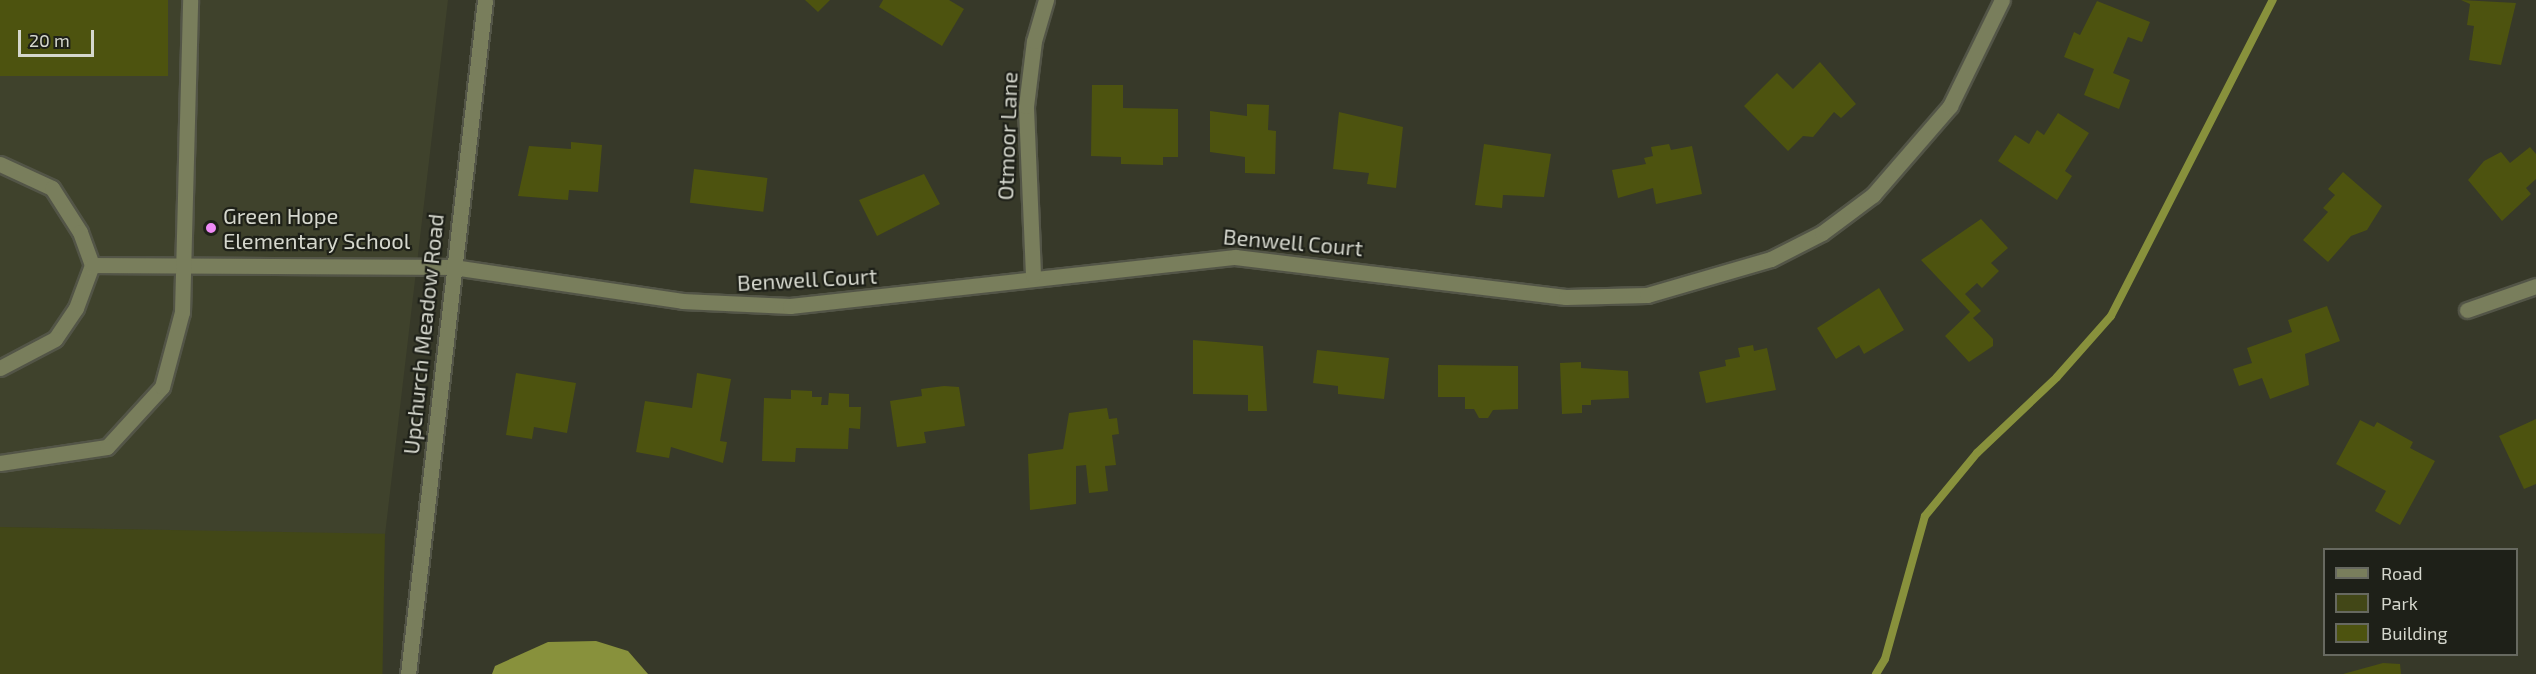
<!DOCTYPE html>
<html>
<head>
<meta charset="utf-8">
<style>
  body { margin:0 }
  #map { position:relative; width:2536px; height:674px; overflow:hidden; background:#373929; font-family:"Exo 2",sans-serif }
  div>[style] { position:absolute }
  .built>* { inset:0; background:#3f422c }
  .green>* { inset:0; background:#424717; transform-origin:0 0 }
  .water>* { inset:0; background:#88913c }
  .stream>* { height:8px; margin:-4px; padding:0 4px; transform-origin:4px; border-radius:4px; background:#88913c }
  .building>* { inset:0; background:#4d530f; transform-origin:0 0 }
  .roads { filter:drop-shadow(2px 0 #535547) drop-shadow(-2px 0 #535547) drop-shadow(0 2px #535547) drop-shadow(0 -2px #535547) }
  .minor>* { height:15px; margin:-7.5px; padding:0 7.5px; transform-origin:7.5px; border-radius:7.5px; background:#797e5c }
  .dots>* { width:16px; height:16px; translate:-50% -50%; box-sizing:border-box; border:3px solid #1e2018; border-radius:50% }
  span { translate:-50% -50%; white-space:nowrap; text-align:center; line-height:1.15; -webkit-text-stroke:4.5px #1e2018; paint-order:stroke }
  .street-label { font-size:22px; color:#d5d7cd }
  .poi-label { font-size:22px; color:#d5d7cd }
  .left { translate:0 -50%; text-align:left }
  .legend { position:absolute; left:2323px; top:548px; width:195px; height:108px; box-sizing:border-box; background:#1e2018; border:2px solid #676960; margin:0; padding:8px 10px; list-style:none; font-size:18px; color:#d5d7cd }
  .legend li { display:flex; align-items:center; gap:12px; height:30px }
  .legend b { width:30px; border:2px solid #676960 }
  .scale { position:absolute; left:18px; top:30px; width:76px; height:27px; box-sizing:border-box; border:3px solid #d5d7cd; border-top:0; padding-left:8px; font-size:18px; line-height:21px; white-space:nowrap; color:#d5d7cd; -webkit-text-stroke:4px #1e2018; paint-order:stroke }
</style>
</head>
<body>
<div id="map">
  <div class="built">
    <div style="clip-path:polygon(0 0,448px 0,385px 535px,0 527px)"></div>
  </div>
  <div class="green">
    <div style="left:0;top:527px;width:385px;height:147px;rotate:1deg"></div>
  </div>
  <div class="water">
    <div style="clip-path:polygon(596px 641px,628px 651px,648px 674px,492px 674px,495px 666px,548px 642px)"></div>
  </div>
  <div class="stream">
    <div style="left:1876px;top:674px;width:17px;rotate:-59deg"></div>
    <div style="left:1885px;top:659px;width:148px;rotate:-74.4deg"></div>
    <div style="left:1925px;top:516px;width:82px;rotate:-50.5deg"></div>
    <div style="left:1977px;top:453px;width:110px;rotate:-43.5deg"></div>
    <div style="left:2057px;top:377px;width:81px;rotate:-48.5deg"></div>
    <div style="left:2111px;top:316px;width:355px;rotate:-62.9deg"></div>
  </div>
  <div class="building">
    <div style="left:0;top:0;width:168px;height:76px"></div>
    <div style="clip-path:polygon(805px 0,830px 0,818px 12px)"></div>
    <div style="clip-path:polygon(883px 0,949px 0,964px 9px,942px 46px,879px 7px)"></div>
    <div style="clip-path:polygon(2461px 0,2516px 3px,2501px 65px,2469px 60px,2474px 26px,2467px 25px,2470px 4px)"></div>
    <div style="clip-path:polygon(2097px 1px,2150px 22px,2142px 42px,2128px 37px,2113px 73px,2130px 80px,2119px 109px,2084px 95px,2094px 69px,2064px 57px,2074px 32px,2080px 35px)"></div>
    <div style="clip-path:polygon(1820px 62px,1856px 104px,1841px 118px,1834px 112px,1813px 137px,1803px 136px,1788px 151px,1744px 106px,1777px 73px,1793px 89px)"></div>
    <div style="clip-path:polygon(1092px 85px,1123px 85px,1123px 108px,1178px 109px,1178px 157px,1163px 157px,1163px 165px,1121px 164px,1121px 157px,1091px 156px)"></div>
    <div style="clip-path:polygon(1247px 104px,1269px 105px,1268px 130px,1276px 131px,1275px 174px,1245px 173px,1245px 157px,1210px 152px,1210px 111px,1247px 116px)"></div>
    <div style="clip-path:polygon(1339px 112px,1403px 127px,1396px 188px,1367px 184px,1369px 173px,1333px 169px)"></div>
    <div style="clip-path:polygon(2058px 113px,2089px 133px,2065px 171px,2072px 176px,2057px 200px,1998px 161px,2015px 135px,2029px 144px,2037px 130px,2044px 135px)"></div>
    <div style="clip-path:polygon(571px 142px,602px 145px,598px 192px,569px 190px,568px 200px,518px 196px,529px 146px,571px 149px)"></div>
    <div style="clip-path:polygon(1484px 144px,1551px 154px,1544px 197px,1503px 195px,1502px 208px,1475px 205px)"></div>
    <div style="clip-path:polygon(1669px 144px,1671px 150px,1692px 146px,1702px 194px,1656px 204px,1653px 188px,1618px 198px,1612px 170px,1646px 164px,1644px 158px,1653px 156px,1651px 147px)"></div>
    <div style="clip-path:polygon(2530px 147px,2536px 154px,2536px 179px,2526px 188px,2531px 194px,2502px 221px,2468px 180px,2484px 161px,2501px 152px,2510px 163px)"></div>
    <div style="left:694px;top:169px;width:74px;height:34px;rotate:7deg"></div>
    <div style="clip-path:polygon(2343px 172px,2382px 206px,2367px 230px,2351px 236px,2328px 262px,2303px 240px,2328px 212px,2323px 208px,2335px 195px,2328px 189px)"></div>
    <div style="clip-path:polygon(924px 174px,940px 204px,877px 236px,859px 200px)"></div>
    <div style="clip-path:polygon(1981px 219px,2008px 248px,1991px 263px,1999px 271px,1982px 288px,1977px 283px,1965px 294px,1981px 311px,1973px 318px,1993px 339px,1993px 346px,1969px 362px,1945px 336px,1970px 312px,1921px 260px)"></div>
    <div style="clip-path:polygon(1879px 288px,1904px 330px,1864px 354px,1859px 345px,1836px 359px,1817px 328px)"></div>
    <div style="clip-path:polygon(2327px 306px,2340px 341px,2305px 354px,2309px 385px,2270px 399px,2262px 378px,2239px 386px,2233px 369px,2252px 363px,2247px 348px,2292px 332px,2288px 320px)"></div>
    <div style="clip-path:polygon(1193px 340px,1263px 346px,1267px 411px,1248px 411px,1248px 395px,1193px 394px)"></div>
    <div style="clip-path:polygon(1753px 345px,1754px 351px,1767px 348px,1776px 390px,1706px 403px,1699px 372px,1726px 366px,1725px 360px,1740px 357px,1738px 348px)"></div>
    <div style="clip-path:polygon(1317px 350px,1389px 358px,1384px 399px,1338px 394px,1338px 386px,1313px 383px)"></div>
    <div style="clip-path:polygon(1581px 362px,1581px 368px,1628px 371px,1629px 398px,1591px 400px,1591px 405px,1582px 405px,1582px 413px,1562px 414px,1560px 363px)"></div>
    <div style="clip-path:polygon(1438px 365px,1518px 366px,1518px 409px,1493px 410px,1488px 418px,1479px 418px,1474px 409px,1465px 409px,1465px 397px,1438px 397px)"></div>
    <div style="clip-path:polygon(516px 373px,576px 383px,567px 433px,534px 427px,532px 439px,506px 435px)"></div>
    <div style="clip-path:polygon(697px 373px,731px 379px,720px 441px,727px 442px,723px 463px,671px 447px,669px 458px,636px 452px,645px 401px,692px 408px)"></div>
    <div style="clip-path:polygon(944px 386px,959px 387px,965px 426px,924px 432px,926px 443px,897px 447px,890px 401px,922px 396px,921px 389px)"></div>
    <div style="clip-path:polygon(791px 390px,812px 391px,812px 397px,822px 397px,821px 405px,828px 405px,829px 393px,849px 394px,849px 407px,861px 407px,860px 429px,849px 428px,848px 449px,796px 448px,795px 462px,762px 461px,764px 398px,791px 399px)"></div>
    <div style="clip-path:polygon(1107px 408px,1109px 419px,1117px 418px,1119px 434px,1112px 435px,1116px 465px,1105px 466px,1108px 491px,1089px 493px,1086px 465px,1076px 466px,1076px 504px,1030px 510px,1028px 454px,1063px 449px,1069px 413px)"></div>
    <div style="clip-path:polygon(2536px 419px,2536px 484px,2524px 489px,2499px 436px)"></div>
    <div style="clip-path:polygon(2360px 420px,2374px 427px,2377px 422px,2413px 442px,2410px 448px,2435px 461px,2400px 525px,2375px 511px,2386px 491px,2336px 464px)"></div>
    <div style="clip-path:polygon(2383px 663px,2400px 664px,2401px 674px,2343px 674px)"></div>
  </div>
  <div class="roads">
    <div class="minor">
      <div style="left:0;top:164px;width:57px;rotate:24.8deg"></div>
      <div style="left:52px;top:188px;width:52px;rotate:57.5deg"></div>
      <div style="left:80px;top:232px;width:35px;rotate:70deg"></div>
      <div style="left:92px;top:265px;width:46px;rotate:110.4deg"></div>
      <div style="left:76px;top:308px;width:37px;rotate:124deg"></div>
      <div style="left:55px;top:339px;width:62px;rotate:152.2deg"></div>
      <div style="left:92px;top:265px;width:361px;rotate:0.3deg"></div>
      <div style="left:453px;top:267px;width:232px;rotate:8.4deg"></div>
      <div style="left:682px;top:301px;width:108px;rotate:2.7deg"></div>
      <div style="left:790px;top:306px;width:448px;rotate:-6.3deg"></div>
      <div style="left:1235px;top:257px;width:333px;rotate:6.9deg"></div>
      <div style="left:1566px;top:297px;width:81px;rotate:-1.4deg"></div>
      <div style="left:1647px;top:295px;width:129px;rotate:-16.2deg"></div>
      <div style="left:1771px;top:259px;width:57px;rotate:-27deg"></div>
      <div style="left:1822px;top:233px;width:64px;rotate:-36.7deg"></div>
      <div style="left:1873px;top:195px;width:118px;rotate:-49.1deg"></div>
      <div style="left:1950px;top:106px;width:118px;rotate:-63.9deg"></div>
      <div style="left:1033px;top:275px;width:169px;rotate:-92.4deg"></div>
      <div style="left:1026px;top:106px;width:65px;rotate:-83deg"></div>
      <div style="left:1034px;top:41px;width:43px;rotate:-73.7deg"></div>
      <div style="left:2467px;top:310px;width:73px;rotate:-19.2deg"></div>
      <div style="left:0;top:463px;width:108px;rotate:-8.5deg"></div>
      <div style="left:107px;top:447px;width:81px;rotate:-47.5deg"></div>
      <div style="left:162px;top:387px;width:78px;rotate:-75.1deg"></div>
      <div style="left:182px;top:312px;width:312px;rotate:-88.5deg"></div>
      <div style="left:408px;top:674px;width:678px;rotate:-83.48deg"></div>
    </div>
  </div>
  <div class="dots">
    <div style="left:211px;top:228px;background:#ef8bf6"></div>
  </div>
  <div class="street-label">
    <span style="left:1007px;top:136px;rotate:-88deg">Otmoor Lane</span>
    <span style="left:1293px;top:242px;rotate:5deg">Benwell Court</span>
    <span style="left:807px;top:279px;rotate:-3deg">Benwell Court</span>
    <span style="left:423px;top:334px;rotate:-84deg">Upchurch Meadow Road</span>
  </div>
  <div class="poi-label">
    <span class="left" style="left:223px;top:228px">Green Hope<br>Elementary School</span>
  </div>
  <ul class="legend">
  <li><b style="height:8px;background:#797e5c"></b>Road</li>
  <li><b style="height:16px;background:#424717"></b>Park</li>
  <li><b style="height:16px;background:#4d530f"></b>Building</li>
  </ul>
  <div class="scale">20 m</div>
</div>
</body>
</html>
